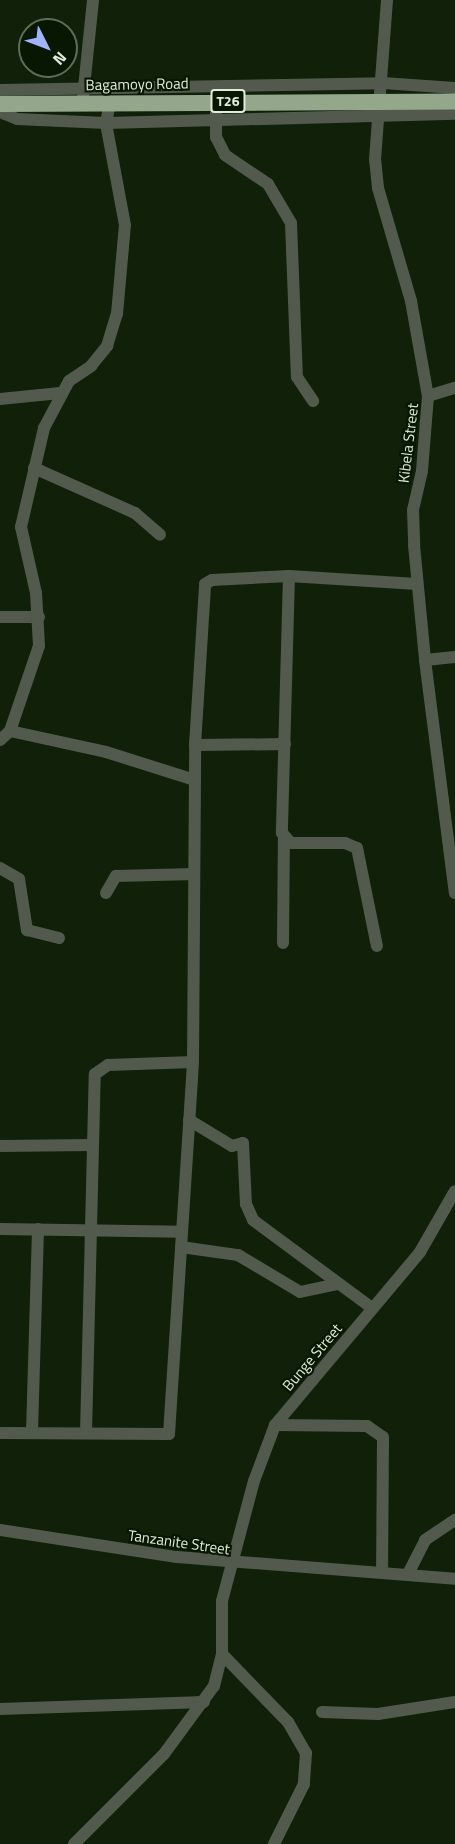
<!DOCTYPE html>
<html>
<head>
<meta charset="utf-8">
<style>
  body { margin:0 }
  #map { position:relative; width:455px; height:1844px; overflow:hidden; background:#112008; font-family:"Titillium Web",sans-serif }
  div>[style] { position:absolute }
  .minor>* { height:12px; margin:-6px; padding:0 6px; transform-origin:6px; border-radius:6px; background:#525a4e }
  .trunk>* { height:16px; margin:-8px; padding:0 8px; transform-origin:8px; border-radius:8px; background:#94a78b }
  span { translate:-50% -50%; white-space:nowrap; text-align:center; line-height:1.15; -webkit-text-stroke:4.5px #081701; paint-order:stroke }
  .shield-label span { padding:2px 4px; background:#081701; border:2px solid; border-radius:4px; -webkit-text-stroke-width:0 }
  .shield-label { font-size:14px; color:#e0ebdb; font-weight:700 }
  .street-label { font-size:15px; color:#e0ebdb }
  .north { position:absolute; left:18px; top:18px; width:60px; height:60px; box-sizing:border-box; background:#081701; border:2px solid #5e6c58; border-radius:50%; rotate:132deg; font-size:16px; font-weight:700; line-height:24px; text-align:center; color:#e0ebdb }
  .north::after { content:''; display:block; margin:auto; width:21px; height:27px; background:#a0b3fd; clip-path:polygon(50% 0,100% 100%,50% 72%,0 100%) }
</style>
</head>
<body>
<div id="map">
  <div class="minor">
    <div style="left:387px;top:0;width:159px;rotate:94.3deg"></div>
    <div style="left:375px;top:159px;width:29px;rotate:84deg"></div>
    <div style="left:378px;top:188px;width:118px;rotate:73.7deg"></div>
    <div style="left:411px;top:301px;width:97px;rotate:79.9deg"></div>
    <div style="left:428px;top:396px;width:75px;rotate:94.6deg"></div>
    <div style="left:422px;top:471px;width:40px;rotate:103deg"></div>
    <div style="left:413px;top:510px;width:35px;rotate:88deg"></div>
    <div style="left:414px;top:545px;width:116px;rotate:84.5deg"></div>
    <div style="left:425px;top:660px;width:235px;rotate:82.7deg"></div>
    <div style="left:0;top:90px;width:383px;rotate:-1deg"></div>
    <div style="left:383px;top:83px;width:72px;rotate:4deg"></div>
    <div style="left:83px;top:97px;width:98px;rotate:-84.1deg"></div>
    <div style="left:0;top:112px;width:18px;rotate:22deg"></div>
    <div style="left:17px;top:119px;width:89px;rotate:2.6deg"></div>
    <div style="left:106px;top:123px;width:349px;rotate:-1.5deg"></div>
    <div style="left:216px;top:113px;width:24px;rotate:90deg"></div>
    <div style="left:216px;top:137px;width:20px;rotate:63deg"></div>
    <div style="left:225px;top:155px;width:52px;rotate:34deg"></div>
    <div style="left:268px;top:184px;width:45px;rotate:59.5deg"></div>
    <div style="left:291px;top:223px;width:154px;rotate:87.8deg"></div>
    <div style="left:297px;top:377px;width:29px;rotate:56deg"></div>
    <div style="left:428px;top:396px;width:28px;rotate:-17deg"></div>
    <div style="left:0;top:399px;width:60px;rotate:-5.7deg"></div>
    <div style="left:34px;top:468px;width:111px;rotate:24deg"></div>
    <div style="left:135px;top:513px;width:33px;rotate:41deg"></div>
    <div style="left:289px;top:576px;width:257px;rotate:91.6deg"></div>
    <div style="left:282px;top:833px;width:13px;rotate:48deg"></div>
    <div style="left:291px;top:843px;width:54px"></div>
    <div style="left:345px;top:843px;width:13px;rotate:23deg"></div>
    <div style="left:357px;top:848px;width:100px;rotate:78.5deg"></div>
    <div style="left:0;top:617px;width:39px"></div>
    <div style="left:425px;top:660px;width:30px;rotate:-6deg"></div>
    <div style="left:10px;top:731px;width:98px;rotate:12.3deg"></div>
    <div style="left:106px;top:752px;width:93px;rotate:17.5deg"></div>
    <div style="left:0;top:740px;width:13px;rotate:-42deg"></div>
    <div style="left:10px;top:731px;width:90px;rotate:-71.2deg"></div>
    <div style="left:39px;top:646px;width:53px;rotate:-93.2deg"></div>
    <div style="left:36px;top:593px;width:68px;rotate:-102.8deg"></div>
    <div style="left:21px;top:527px;width:102px;rotate:-76.9deg"></div>
    <div style="left:44px;top:428px;width:53px;rotate:-62deg"></div>
    <div style="left:69px;top:381px;width:27px;rotate:-34deg"></div>
    <div style="left:91px;top:366px;width:26px;rotate:-51deg"></div>
    <div style="left:107px;top:346px;width:34px;rotate:-73deg"></div>
    <div style="left:117px;top:314px;width:89px;rotate:-84.9deg"></div>
    <div style="left:125px;top:225px;width:104px;rotate:-100.6deg"></div>
    <div style="left:106px;top:123px;width:20px;rotate:-79deg"></div>
    <div style="left:195px;top:745px;width:90px;rotate:-0.6deg"></div>
    <div style="left:0;top:868px;width:22px;rotate:30deg"></div>
    <div style="left:19px;top:879px;width:52px;rotate:81.1deg"></div>
    <div style="left:27px;top:930px;width:33px;rotate:14deg"></div>
    <div style="left:106px;top:893px;width:20px;rotate:-60deg"></div>
    <div style="left:116px;top:876px;width:78px;rotate:-1.5deg"></div>
    <div style="left:283px;top:943px;width:106px;rotate:-89.5deg"></div>
    <div style="left:189px;top:1120px;width:50px;rotate:31.2deg"></div>
    <div style="left:232px;top:1146px;width:11px;rotate:-15deg"></div>
    <div style="left:243px;top:1143px;width:61px;rotate:87.2deg"></div>
    <div style="left:246px;top:1204px;width:17px;rotate:66deg"></div>
    <div style="left:253px;top:1220px;width:148px;rotate:36.5deg"></div>
    <div style="left:0;top:1146px;width:92px;rotate:-0.6deg"></div>
    <div style="left:0;top:1229px;width:182px;rotate:0.9deg"></div>
    <div style="left:181px;top:1247px;width:58px;rotate:8deg"></div>
    <div style="left:238px;top:1255px;width:72px;rotate:30.8deg"></div>
    <div style="left:300px;top:1292px;width:39px;rotate:-12deg"></div>
    <div style="left:275px;top:1425px;width:92px;rotate:0.6deg"></div>
    <div style="left:367px;top:1426px;width:19px;rotate:35deg"></div>
    <div style="left:383px;top:1437px;width:135px;rotate:90.4deg"></div>
    <div style="left:32px;top:1432px;width:203px;rotate:-88.3deg"></div>
    <div style="left:0;top:1433px;width:169px;rotate:0.3deg"></div>
    <div style="left:169px;top:1434px;width:373px;rotate:-86.3deg"></div>
    <div style="left:193px;top:1062px;width:317px;rotate:-89.6deg"></div>
    <div style="left:195px;top:745px;width:161px;rotate:-86.4deg"></div>
    <div style="left:205px;top:584px;width:8px;rotate:-30deg"></div>
    <div style="left:212px;top:580px;width:77px;rotate:-3deg"></div>
    <div style="left:289px;top:576px;width:128px;rotate:3.6deg"></div>
    <div style="left:86px;top:1433px;width:359px;rotate:-88.6deg"></div>
    <div style="left:95px;top:1074px;width:16px;rotate:-35deg"></div>
    <div style="left:108px;top:1065px;width:85px;rotate:-2deg"></div>
    <div style="left:0;top:1530px;width:179px;rotate:8.7deg"></div>
    <div style="left:177px;top:1557px;width:279px;rotate:4.5deg"></div>
    <div style="left:408px;top:1574px;width:38px;rotate:-63deg"></div>
    <div style="left:425px;top:1540px;width:36px;rotate:-34deg"></div>
    <div style="left:222px;top:1654px;width:95px;rotate:45.9deg"></div>
    <div style="left:288px;top:1722px;width:36px;rotate:60deg"></div>
    <div style="left:306px;top:1753px;width:31px;rotate:94deg"></div>
    <div style="left:304px;top:1784px;width:67px;rotate:116.6deg"></div>
    <div style="left:0;top:1709px;width:204px;rotate:-2deg"></div>
    <div style="left:322px;top:1712px;width:56px;rotate:2deg"></div>
    <div style="left:378px;top:1714px;width:78px;rotate:-8.9deg"></div>
    <div style="left:74px;top:1844px;width:127px;rotate:-45deg"></div>
    <div style="left:164px;top:1754px;width:84px;rotate:-53.7deg"></div>
    <div style="left:214px;top:1686px;width:33px;rotate:-76deg"></div>
    <div style="left:222px;top:1654px;width:53px;rotate:-90deg"></div>
    <div style="left:222px;top:1601px;width:124px;rotate:-75.1deg"></div>
    <div style="left:254px;top:1481px;width:60px;rotate:-69.4deg"></div>
    <div style="left:275px;top:1425px;width:226px;rotate:-50deg"></div>
    <div style="left:420px;top:1252px;width:70px;rotate:-60.2deg"></div>
  </div>
  <div class="trunk">
    <div style="left:0;top:104px;width:455px;rotate:-0.3deg"></div>
  </div>
  <div class="shield-label">
    <span style="left:228px;top:101px">T26</span>
  </div>
  <div class="street-label">
    <span style="left:137px;top:84px;rotate:-1deg">Bagamoyo Road</span>
    <span style="left:408px;top:443px;rotate:-83deg">Kibela Street</span>
    <span style="left:312px;top:1357px;rotate:-50deg">Bunge Street</span>
    <span style="left:179px;top:1542px;rotate:8deg">Tanzanite Street</span>
  </div>
  <div class="north">N</div>
</div>
</body>
</html>
